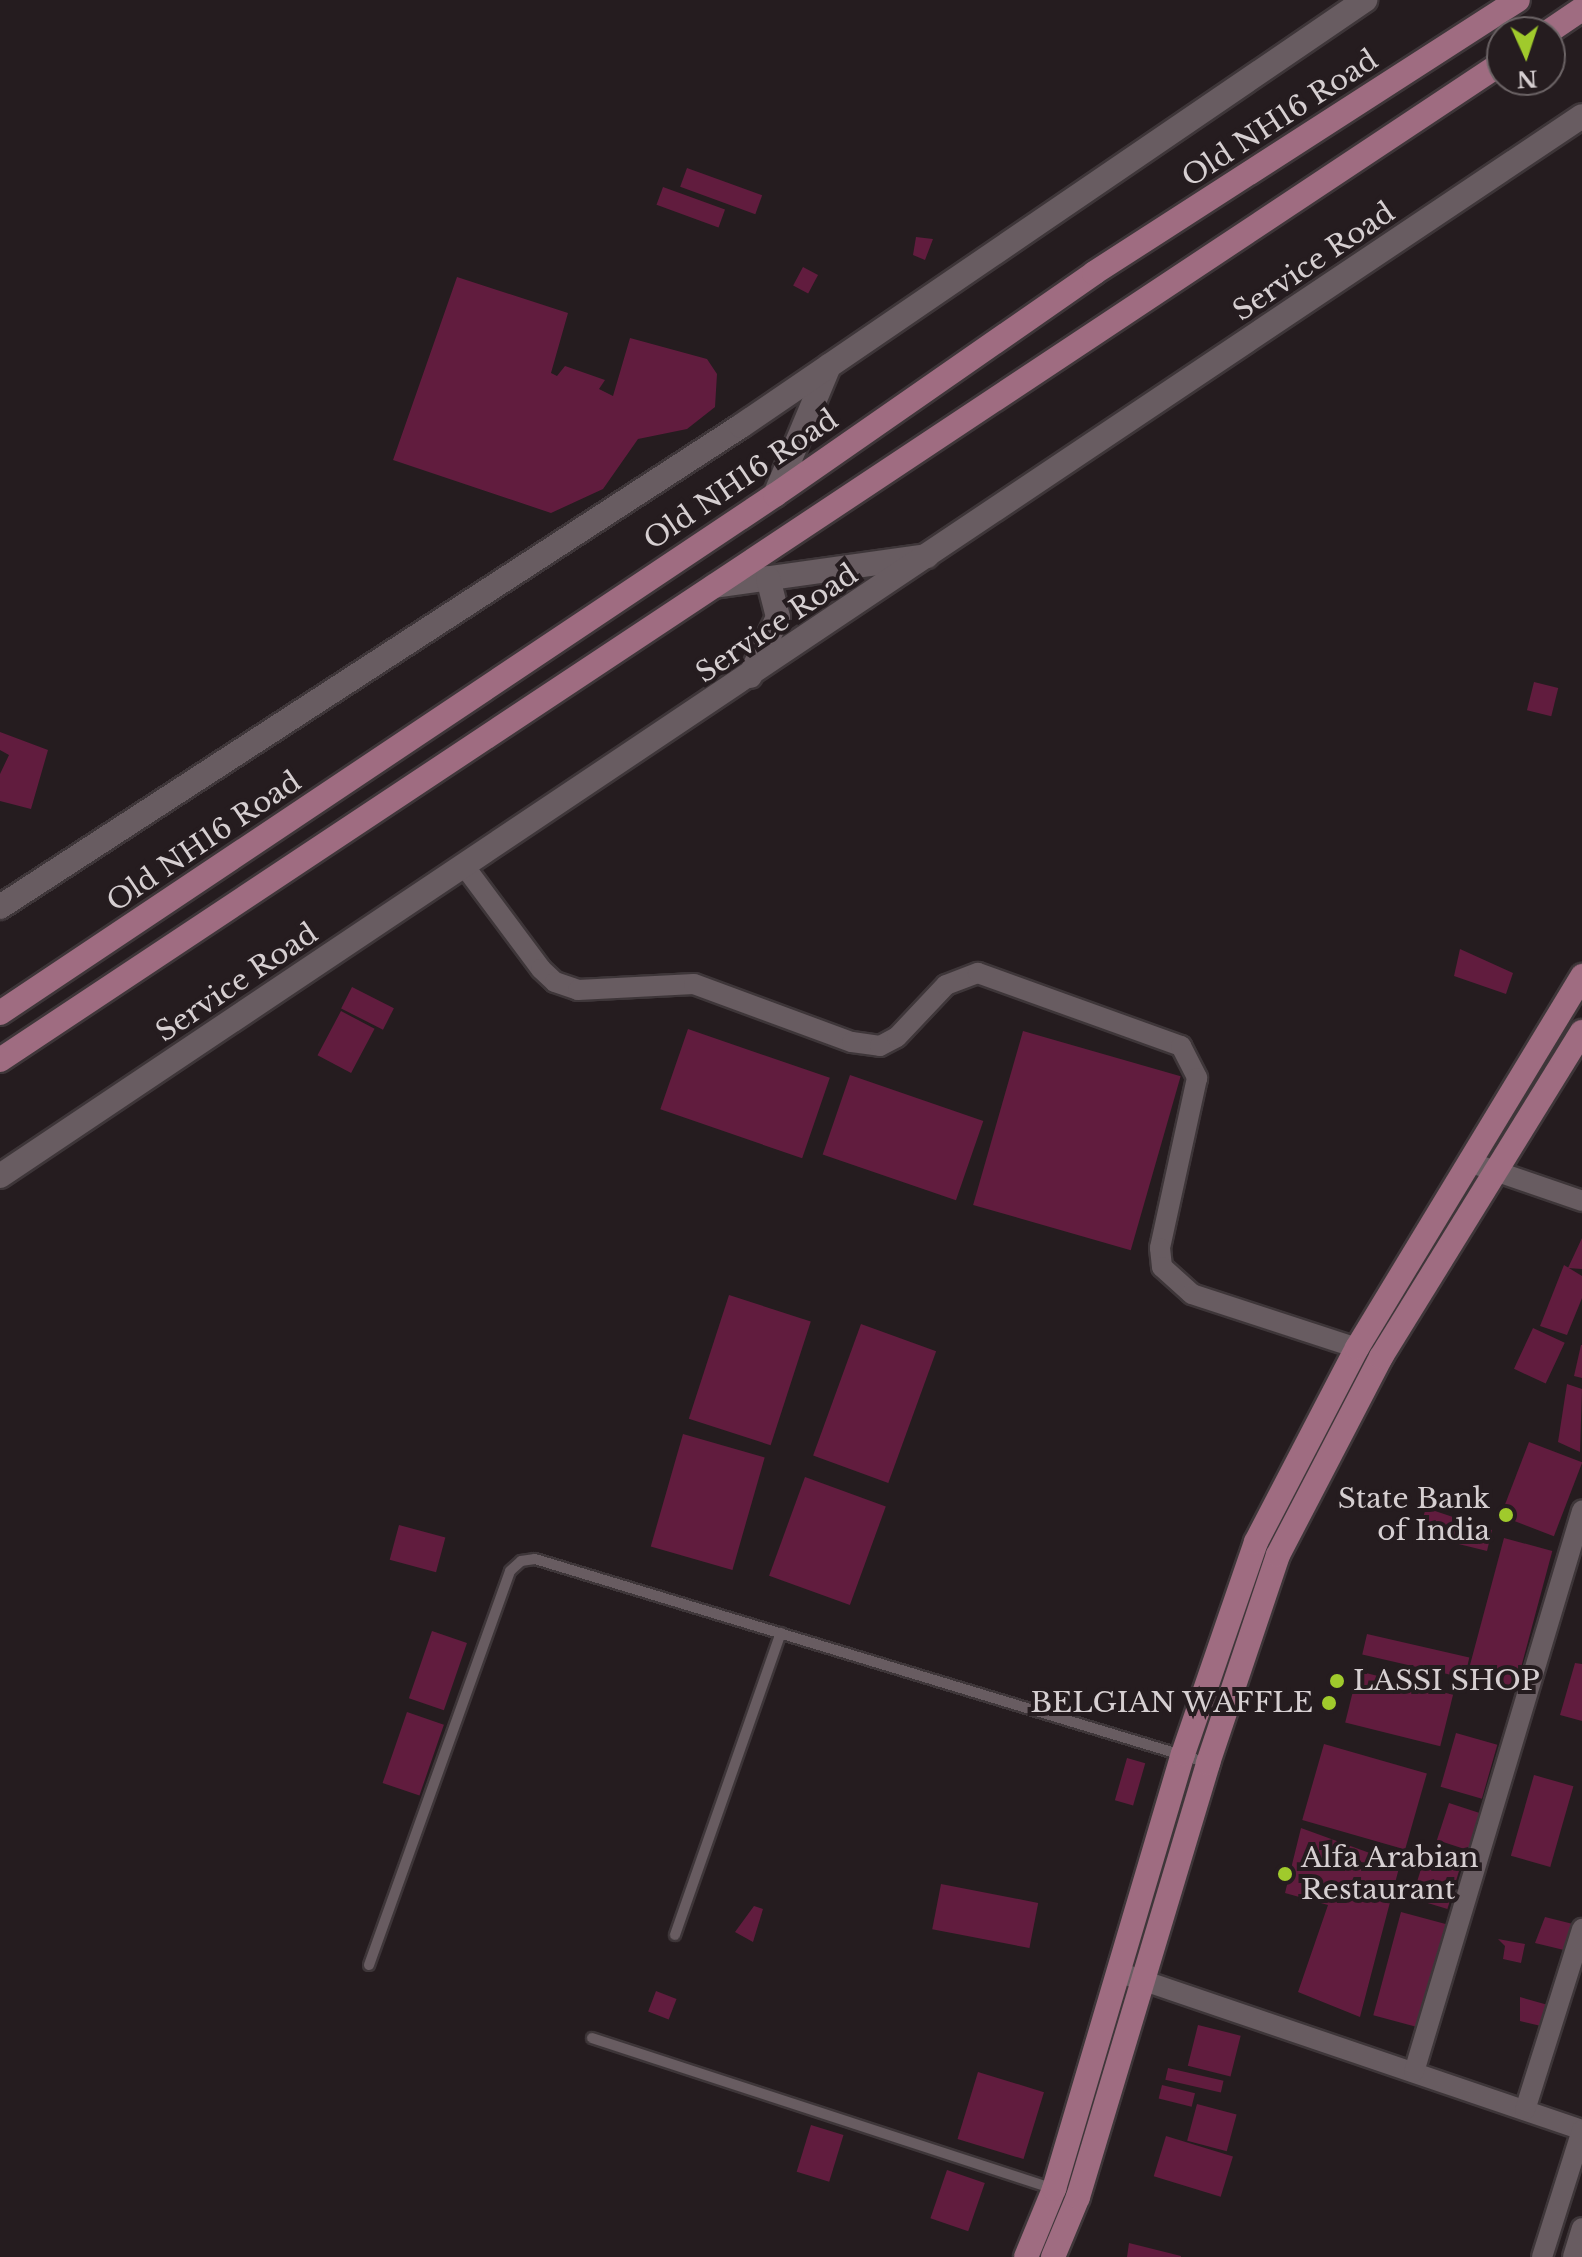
<!DOCTYPE html>
<html>
<head>
<meta charset="utf-8">
<style>
  body { margin:0 }
  #map { position:relative; width:1582px; height:2257px; overflow:hidden; background:#251c1f; font-family:"Libre Baskerville",serif }
  div>[style] { position:absolute }
  .building>* { inset:0; background:#611c3e; transform-origin:0 0 }
  .roads { filter:drop-shadow(2px 0 #3e3639) drop-shadow(-2px 0 #3e3639) drop-shadow(0 2px #3e3639) drop-shadow(0 -2px #3e3639) }
  .lane>* { height:10px; margin:-5px; padding:0 5px; transform-origin:5px; border-radius:5px; background:#685c61 }
  .street>* { height:20px; margin:-10px; padding:0 10px; transform-origin:10px; border-radius:10px; background:#685c61 }
  .secondary>* { height:24px; margin:-12px; padding:0 12px; transform-origin:12px; border-radius:12px; background:#685c61 }
  .primary>* { height:24px; margin:-12px; padding:0 12px; transform-origin:12px; border-radius:12px; background:#9f6c81 }
  .dots>* { width:22px; height:22px; translate:-50% -50%; box-sizing:border-box; border:4px solid #251c1f; border-radius:50% }
  span { translate:-50% -50%; white-space:nowrap; text-align:center; line-height:1.15; -webkit-text-stroke:8px #251c1f; paint-order:stroke }
  .street-label { font-size:28px; color:#d6cfd1 }
  .poi-label { font-size:28px; color:#d6cfd1 }
  .right { translate:-100% -50%; text-align:right }
  .left { translate:0 -50%; text-align:left }
  .north { position:absolute; left:1486px; top:16px; width:80px; height:80px; box-sizing:border-box; background:#251c1f; border:2px solid #6c6466; border-radius:50%; rotate:177deg; font-size:22px; font-weight:700; line-height:32px; text-align:center; color:#d6cfd1 }
  .north::after { content:''; display:block; margin:auto; width:28px; height:36px; background:#a0ca2c; clip-path:polygon(50% 0,100% 100%,50% 72%,0 100%) }
</style>
</head>
<body>
<div id="map">
  <div class="building">
    <div style="left:687px;top:168px;width:80px;height:20px;rotate:20deg"></div>
    <div style="left:663px;top:187px;width:66px;height:19px;rotate:20deg"></div>
    <div style="clip-path:polygon(916px 237px,933px 239px,925px 260px,913px 255px)"></div>
    <div style="left:803px;top:267px;width:17px;height:21px;rotate:28deg"></div>
    <div style="clip-path:polygon(457px 277px,568px 313px,551px 373px,557px 376px,565px 366px,605px 380px,599px 389px,613px 396px,630px 338px,707px 359px,717px 374px,715px 407px,687px 429px,638px 439px,603px 489px,551px 513px,393px 460px)"></div>
    <div style="left:1534px;top:682px;width:25px;height:29px;rotate:14deg"></div>
    <div style="clip-path:polygon(0 732px,48px 750px,31px 809px,0 801px,0 774px,9px 755px,0 750px)"></div>
    <div style="clip-path:polygon(1460px 949px,1513px 973px,1506px 994px,1454px 976px)"></div>
    <div style="left:352px;top:987px;width:47px;height:24px;rotate:27deg"></div>
    <div style="left:341px;top:1011px;width:38px;height:50px;rotate:28deg"></div>
    <div style="left:688px;top:1029px;width:150px;height:85px;rotate:19deg"></div>
    <div style="left:1023px;top:1031px;width:164px;height:181px;rotate:16deg"></div>
    <div style="left:850px;top:1075px;width:141px;height:84px;rotate:19deg"></div>
    <div style="clip-path:polygon(1582px 1238px,1582px 1269px,1568px 1268px)"></div>
    <div style="clip-path:polygon(1564px 1265px,1582px 1276px,1582px 1298px,1567px 1335px,1540px 1326px)"></div>
    <div style="left:729px;top:1295px;width:86px;height:130px;rotate:18deg"></div>
    <div style="left:861px;top:1324px;width:80px;height:140px;rotate:20deg"></div>
    <div style="left:1533px;top:1328px;width:35px;height:45px;rotate:25deg"></div>
    <div style="clip-path:polygon(1581px 1345px,1582px 1345px,1582px 1378px,1574px 1376px)"></div>
    <div style="clip-path:polygon(1567px 1384px,1582px 1389px,1580px 1452px,1558px 1442px)"></div>
    <div style="left:683px;top:1434px;width:85px;height:117px;rotate:16deg"></div>
    <div style="left:1529px;top:1442px;width:57px;height:79px;rotate:21deg"></div>
    <div style="left:805px;top:1477px;width:86px;height:105px;rotate:20deg"></div>
    <div style="clip-path:polygon(1426px 1508px,1492px 1530px,1487px 1551px,1418px 1534px)"></div>
    <div style="left:399px;top:1525px;width:48px;height:36px;rotate:15deg"></div>
    <div style="left:1504px;top:1538px;width:50px;height:142px;rotate:15deg"></div>
    <div style="left:432px;top:1631px;width:37px;height:71px;rotate:19deg"></div>
    <div style="left:1367px;top:1634px;width:105px;height:21px;rotate:13deg"></div>
    <div style="clip-path:polygon(1575px 1663px,1582px 1664px,1582px 1721px,1560px 1715px)"></div>
    <div style="left:1358px;top:1671px;width:98px;height:53px;rotate:14deg"></div>
    <div style="left:407px;top:1712px;width:39px;height:75px;rotate:19deg"></div>
    <div style="left:1456px;top:1733px;width:43px;height:56px;rotate:16deg"></div>
    <div style="left:1324px;top:1744px;width:107px;height:79px;rotate:16deg"></div>
    <div style="left:1127px;top:1758px;width:19px;height:44px;rotate:16deg"></div>
    <div style="left:1534px;top:1775px;width:41px;height:84px;rotate:16deg"></div>
    <div style="left:1449px;top:1803px;width:33px;height:39px;rotate:18deg"></div>
    <div style="clip-path:polygon(1301px 1828px,1400px 1864px,1360px 2017px,1298px 1992px,1328px 1905px,1285px 1893px)"></div>
    <div style="left:1424px;top:1859px;width:37px;height:41px;rotate:17deg"></div>
    <div style="left:941px;top:1884px;width:99px;height:46px;rotate:11deg"></div>
    <div style="clip-path:polygon(754px 1906px,763px 1909px,753px 1942px,735px 1932px)"></div>
    <div style="left:1401px;top:1912px;width:50px;height:107px;rotate:15deg"></div>
    <div style="clip-path:polygon(1545px 1917px,1573px 1924px,1564px 1950px,1535px 1943px)"></div>
    <div style="clip-path:polygon(1498px 1939px,1525px 1944px,1521px 1963px,1503px 1959px,1505px 1946px)"></div>
    <div style="left:656px;top:1991px;width:22px;height:22px;rotate:21deg"></div>
    <div style="clip-path:polygon(1520px 1997px,1548px 2005px,1541px 2026px,1520px 2021px)"></div>
    <div style="left:1198px;top:2025px;width:44px;height:42px;rotate:14deg"></div>
    <div style="left:1168px;top:2068px;width:57px;height:12px;rotate:13deg"></div>
    <div style="left:978px;top:2072px;width:69px;height:70px;rotate:17deg"></div>
    <div style="left:1162px;top:2085px;width:34px;height:14px;rotate:14deg"></div>
    <div style="left:1197px;top:2104px;width:41px;height:38px;rotate:15deg"></div>
    <div style="left:811px;top:2125px;width:34px;height:49px;rotate:17deg"></div>
    <div style="left:1166px;top:2136px;width:70px;height:42px;rotate:17deg"></div>
    <div style="left:947px;top:2170px;width:40px;height:51px;rotate:19deg"></div>
    <div style="clip-path:polygon(1129px 2243px,1181px 2256px,1181px 2257px,1127px 2257px)"></div>
  </div>
  <div class="roads">
    <div class="lane">
      <div style="left:675px;top:1935px;width:320px;rotate:-70.7deg"></div>
      <div style="left:369px;top:1965px;width:418px;rotate:-70.3deg"></div>
      <div style="left:510px;top:1571px;width:15px;rotate:-42deg"></div>
      <div style="left:521px;top:1561px;width:14px;rotate:-8deg"></div>
      <div style="left:535px;top:1559px;width:703px;rotate:16.86deg"></div>
      <div style="left:592px;top:2038px;width:486px;rotate:18.1deg"></div>
    </div>
    <div class="street">
      <div style="left:465px;top:867px;width:127px;rotate:53.3deg"></div>
      <div style="left:541px;top:969px;width:19px;rotate:43deg"></div>
      <div style="left:555px;top:982px;width:24px;rotate:19deg"></div>
      <div style="left:578px;top:990px;width:116px;rotate:-3deg"></div>
      <div style="left:694px;top:984px;width:168px;rotate:20.2deg"></div>
      <div style="left:852px;top:1042px;width:28px;rotate:8deg"></div>
      <div style="left:880px;top:1046px;width:19px;rotate:-28deg"></div>
      <div style="left:897px;top:1037px;width:71px;rotate:-46.7deg"></div>
      <div style="left:946px;top:985px;width:34px;rotate:-21deg"></div>
      <div style="left:978px;top:973px;width:216px;rotate:19.8deg"></div>
      <div style="left:1181px;top:1046px;width:36px;rotate:63deg"></div>
      <div style="left:1197px;top:1078px;width:174px;rotate:102.3deg"></div>
      <div style="left:1160px;top:1248px;width:19px;rotate:84deg"></div>
      <div style="left:1162px;top:1267px;width:40px;rotate:42deg"></div>
      <div style="left:1192px;top:1294px;width:174px;rotate:18.1deg"></div>
      <div style="left:1469px;top:1162px;width:120px;rotate:19deg"></div>
      <div style="left:1118px;top:1972px;width:490px;rotate:18.8deg"></div>
      <div style="left:1414px;top:2072px;width:586px;rotate:-73.33deg"></div>
      <div style="left:1525px;top:2110px;width:190px;rotate:-72.5deg"></div>
      <div style="left:1542px;top:2257px;width:133px;rotate:-72.5deg"></div>
      <div style="left:1573px;top:2257px;width:30px;rotate:-73deg"></div>
    </div>
    <div class="secondary">
      <div style="left:775px;top:495px;width:140px;rotate:-67.3deg"></div>
      <div style="left:714px;top:586px;width:215px;rotate:-8deg"></div>
      <div style="left:750px;top:676px;width:65px;rotate:-64.6deg"></div>
      <div style="left:778px;top:617px;width:40px;rotate:-104.4deg"></div>
      <div style="left:0;top:907px;width:883px;rotate:-32.99deg"></div>
      <div style="left:741px;top:426px;width:756px;rotate:-34.32deg"></div>
      <div style="left:0;top:1176px;width:1904px;rotate:-33.82deg"></div>
    </div>
    <div class="primary">
      <div style="left:1548px;top:32px;width:41px;rotate:-34.1deg"></div>
      <div style="left:0;top:1013px;width:932px;rotate:-33.76deg"></div>
      <div style="left:775px;top:495px;width:389px;rotate:-34.8deg"></div>
      <div style="left:1094px;top:273px;width:504px;rotate:-32.78deg"></div>
      <div style="left:0;top:1060px;width:1803px;rotate:-33.58deg"></div>
      <div style="left:1026px;top:2257px;width:74px;rotate:-67.6deg"></div>
      <div style="left:1054px;top:2189px;width:454px;rotate:-73.5deg"></div>
      <div style="left:1183px;top:1754px;width:224px;rotate:-71deg"></div>
      <div style="left:1256px;top:1542px;width:219px;rotate:-62.5deg"></div>
      <div style="left:1357px;top:1348px;width:435px;rotate:-58.8deg"></div>
      <div style="left:1053px;top:2257px;width:65px;rotate:-67.4deg"></div>
      <div style="left:1078px;top:2197px;width:453px;rotate:-73.3deg"></div>
      <div style="left:1208px;top:1763px;width:219px;rotate:-71.4deg"></div>
      <div style="left:1278px;top:1555px;width:223px;rotate:-62.5deg"></div>
      <div style="left:1381px;top:1357px;width:382px;rotate:-58.3deg"></div>
    </div>
  </div>
  <div class="dots">
    <div style="left:1506px;top:1515px;background:#a0ca2c"></div>
    <div style="left:1337px;top:1681px;background:#a0ca2c"></div>
    <div style="left:1329px;top:1703px;background:#a0ca2c"></div>
    <div style="left:1285px;top:1874px;background:#a0ca2c"></div>
  </div>
  <div class="street-label">
    <span style="left:1280px;top:119px;rotate:-33deg">Old NH16 Road</span>
    <span style="left:1314px;top:262px;rotate:-34deg">Service Road</span>
    <span style="left:741px;top:480px;rotate:-34deg">Old NH16 Road</span>
    <span style="left:777px;top:624px;rotate:-34deg">Service Road</span>
    <span style="left:204px;top:842px;rotate:-34deg">Old NH16 Road</span>
    <span style="left:237px;top:983px;rotate:-34deg">Service Road</span>
  </div>
  <div class="poi-label">
    <span class="right" style="left:1490px;top:1515px">State Bank<br>of India</span>
    <span class="left" style="left:1353px;top:1681px">LASSI SHOP</span>
    <span class="right" style="left:1313px;top:1703px">BELGIAN WAFFLE</span>
    <span class="left" style="left:1301px;top:1874px">Alfa Arabian<br>Restaurant</span>
  </div>
  <div class="north">N</div>
</div>
</body>
</html>
